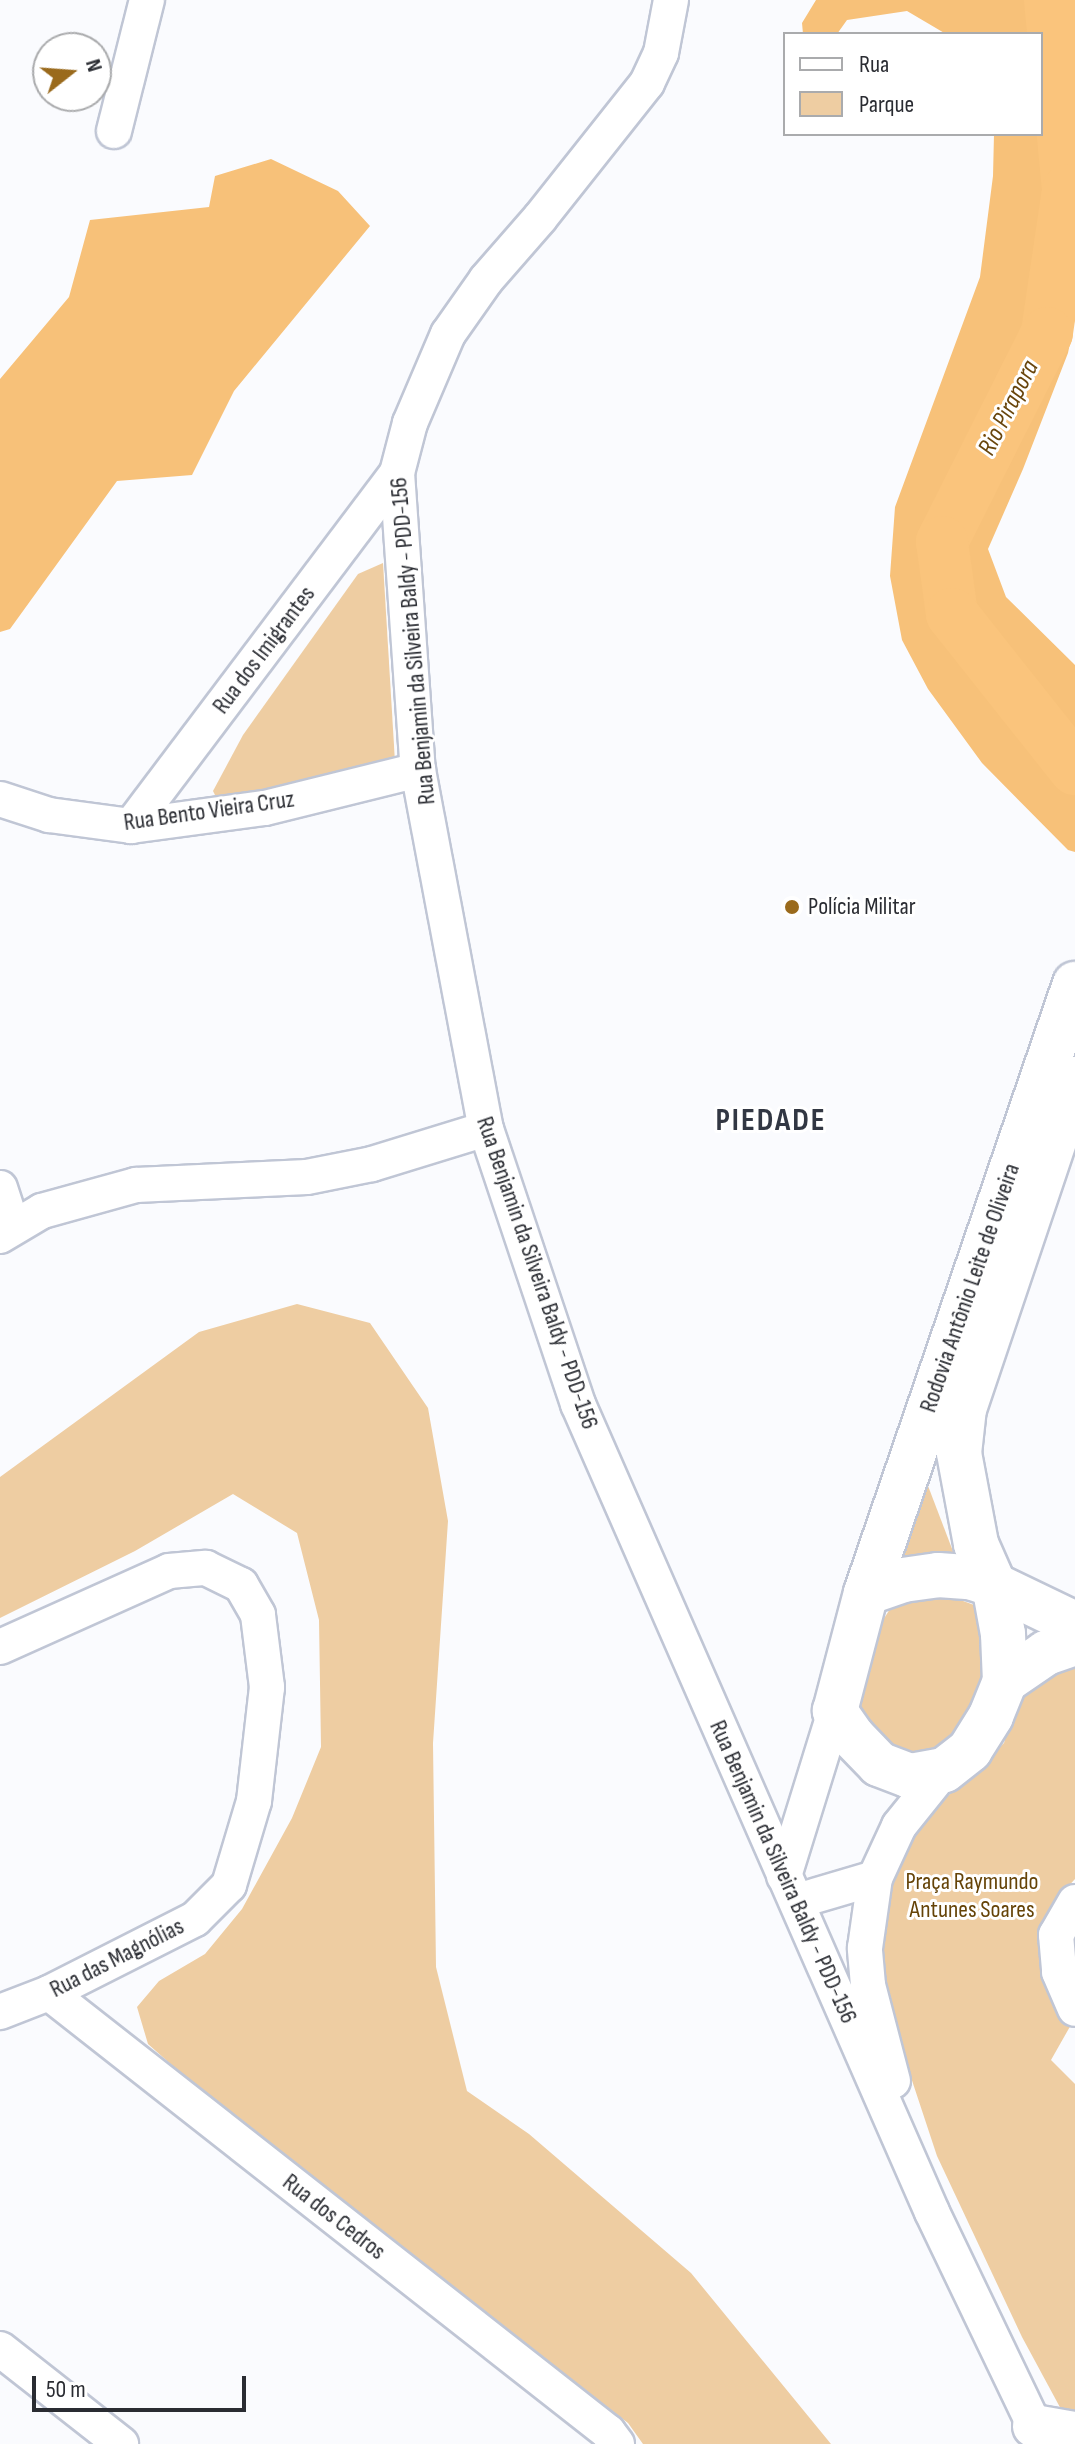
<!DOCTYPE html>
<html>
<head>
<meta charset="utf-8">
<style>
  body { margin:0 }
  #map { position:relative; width:1075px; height:2444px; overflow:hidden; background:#fafbfe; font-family:"Sofia Sans Condensed",sans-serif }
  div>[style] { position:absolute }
  .green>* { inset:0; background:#eecda2 }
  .forest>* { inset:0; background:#f7c179 }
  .river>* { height:52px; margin:-26px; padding:0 26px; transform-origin:26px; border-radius:26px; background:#fac47c }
  .roads { filter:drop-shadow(2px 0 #c0c6d5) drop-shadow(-2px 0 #c0c6d5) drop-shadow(0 2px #c0c6d5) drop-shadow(0 -2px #c0c6d5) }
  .minor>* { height:34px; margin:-17px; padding:0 17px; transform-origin:17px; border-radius:17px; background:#fff }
  .tertiary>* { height:42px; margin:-21px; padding:0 21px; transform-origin:21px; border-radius:21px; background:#fff }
  .primary>* { height:44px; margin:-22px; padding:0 22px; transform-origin:22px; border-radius:22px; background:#fff }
  .dots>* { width:22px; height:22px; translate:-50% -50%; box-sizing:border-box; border:4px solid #fff; border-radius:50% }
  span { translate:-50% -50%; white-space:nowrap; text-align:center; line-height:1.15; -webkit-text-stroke:6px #fff; paint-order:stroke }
  .street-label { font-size:24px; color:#2a2c32 }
  .poi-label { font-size:24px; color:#2a2c32 }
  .left { translate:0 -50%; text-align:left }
  .park-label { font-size:24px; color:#654307 }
  .water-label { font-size:26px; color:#69460d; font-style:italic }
  .district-label { font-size:32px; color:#323743; font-weight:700; letter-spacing:2px }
  .legend { position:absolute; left:783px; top:32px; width:260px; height:104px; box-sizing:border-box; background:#fff; border:2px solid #aaabad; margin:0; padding:10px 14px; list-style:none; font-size:24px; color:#2a2c32 }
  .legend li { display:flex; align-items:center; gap:16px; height:40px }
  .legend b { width:40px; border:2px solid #aaabad }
  .north { position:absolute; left:32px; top:32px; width:80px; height:80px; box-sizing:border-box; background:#fff; border:2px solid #aaabad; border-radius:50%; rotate:73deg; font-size:22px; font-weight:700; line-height:32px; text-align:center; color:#2a2c32 }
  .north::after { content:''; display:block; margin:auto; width:28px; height:36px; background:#9a6a1c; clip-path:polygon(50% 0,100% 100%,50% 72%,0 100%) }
  .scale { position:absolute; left:32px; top:2376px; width:214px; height:36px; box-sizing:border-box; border:4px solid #2a2c32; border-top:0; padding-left:10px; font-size:24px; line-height:28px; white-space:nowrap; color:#2a2c32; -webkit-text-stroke:6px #fff; paint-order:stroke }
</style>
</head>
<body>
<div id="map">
  <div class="green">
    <div style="clip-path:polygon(383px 563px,395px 762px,220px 805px,213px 791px,243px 735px,358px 574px)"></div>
    <div style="clip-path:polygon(297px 1304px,370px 1323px,428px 1408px,448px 1521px,433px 1743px,436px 1967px,467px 2091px,529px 2134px,691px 2273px,831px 2444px,643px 2444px,628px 2423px,209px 2098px,148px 2044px,137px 2007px,159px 1981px,205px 1954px,242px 1909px,292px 1818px,321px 1747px,319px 1620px,297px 1533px,233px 1494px,135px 1551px,0 1618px,0 1477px,199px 1332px)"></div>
    <div style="clip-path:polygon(925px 1478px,959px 1567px,889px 1574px)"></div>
    <div style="clip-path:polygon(933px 1590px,974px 1605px,990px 1627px,996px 1650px,959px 1743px,904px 1760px,863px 1725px,860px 1693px,875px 1633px,893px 1604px)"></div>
    <div style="clip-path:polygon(1075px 1665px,1075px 1879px,1063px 1892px,1041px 1939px,1045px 1984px,1072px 2023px,1051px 2060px,1075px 2084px,1075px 2426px,1069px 2424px,1022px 2337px,937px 2156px,891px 2017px,879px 1927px,894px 1872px,914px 1828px,1004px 1743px,1018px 1693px,1044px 1671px)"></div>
  </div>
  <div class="forest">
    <div style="clip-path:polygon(816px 0,1075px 0,1075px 318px,1068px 353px,1023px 469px,988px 549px,1006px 597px,1075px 665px,1075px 852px,1068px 850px,982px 763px,928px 689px,902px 640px,890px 576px,895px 507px,980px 277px,993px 176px,994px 134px,1041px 134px,1041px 34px,946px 34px,907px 11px,847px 20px,837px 34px,803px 34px,802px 23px)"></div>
    <div style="clip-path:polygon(271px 159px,338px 191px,370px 226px,234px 391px,192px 475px,117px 481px,10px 629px,0 632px,0 379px,69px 297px,90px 220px,209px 207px,215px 176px)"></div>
  </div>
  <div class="river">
    <div style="left:1050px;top:0;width:191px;rotate:84.6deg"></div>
    <div style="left:1068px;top:190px;width:145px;rotate:98.4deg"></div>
    <div style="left:1047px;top:333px;width:234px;rotate:116.7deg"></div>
    <div style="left:942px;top:542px;width:73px;rotate:82.1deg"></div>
    <div style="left:952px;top:614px;width:198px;rotate:51.6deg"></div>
  </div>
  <div class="roads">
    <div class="minor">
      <div style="left:671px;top:0;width:54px;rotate:100.7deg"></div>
      <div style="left:661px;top:53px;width:33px;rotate:115deg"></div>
      <div style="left:647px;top:83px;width:172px;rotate:128.4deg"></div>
      <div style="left:540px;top:218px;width:82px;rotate:131.1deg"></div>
      <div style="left:486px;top:280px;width:66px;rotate:125.1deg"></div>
      <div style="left:448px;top:334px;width:97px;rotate:113.1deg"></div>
      <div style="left:410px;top:423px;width:52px;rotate:104.6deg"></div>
      <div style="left:397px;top:473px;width:298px;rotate:86deg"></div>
      <div style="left:418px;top:770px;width:365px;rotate:79.3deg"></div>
      <div style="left:486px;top:1129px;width:290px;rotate:71.5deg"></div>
      <div style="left:578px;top:1404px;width:882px;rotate:66.34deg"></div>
      <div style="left:932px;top:2212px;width:257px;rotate:64.4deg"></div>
      <div style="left:114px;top:131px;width:135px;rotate:-75.9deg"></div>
      <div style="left:0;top:799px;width:52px;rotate:18.1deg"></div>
      <div style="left:49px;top:815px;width:83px;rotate:7.6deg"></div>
      <div style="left:131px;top:826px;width:135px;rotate:-7.7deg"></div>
      <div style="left:265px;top:808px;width:158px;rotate:-13.9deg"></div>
      <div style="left:131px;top:826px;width:442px;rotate:-53deg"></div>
      <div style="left:0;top:1188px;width:40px;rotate:72deg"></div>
      <div style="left:0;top:1236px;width:49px;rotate:-30.8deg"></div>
      <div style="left:42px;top:1211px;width:98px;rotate:-15.5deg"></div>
      <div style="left:136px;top:1185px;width:171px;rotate:-2.7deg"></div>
      <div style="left:307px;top:1177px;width:66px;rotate:-11.3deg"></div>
      <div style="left:372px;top:1164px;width:119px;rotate:-17.1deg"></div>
      <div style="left:0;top:1647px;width:185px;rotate:-24.2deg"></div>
      <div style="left:169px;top:1571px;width:37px;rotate:-5deg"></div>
      <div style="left:206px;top:1568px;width:39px;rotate:26deg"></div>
      <div style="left:241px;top:1585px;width:34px;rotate:60deg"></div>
      <div style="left:258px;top:1615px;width:73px;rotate:82.9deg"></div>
      <div style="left:267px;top:1687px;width:115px;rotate:96.5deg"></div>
      <div style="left:254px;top:1801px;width:88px;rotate:106.6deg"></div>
      <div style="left:229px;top:1885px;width:48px;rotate:135deg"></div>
      <div style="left:195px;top:1919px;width:164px;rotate:153.1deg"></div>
      <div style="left:49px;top:1993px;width:53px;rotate:158.8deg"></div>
      <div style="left:784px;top:1876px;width:173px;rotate:-72.8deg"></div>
      <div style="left:797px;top:1901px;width:81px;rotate:-16.4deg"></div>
      <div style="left:1075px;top:1902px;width:38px;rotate:120deg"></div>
      <div style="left:1056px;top:1935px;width:37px;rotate:85deg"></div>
      <div style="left:1059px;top:1972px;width:40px;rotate:66.6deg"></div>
      <div style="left:49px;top:1993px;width:711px;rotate:38.14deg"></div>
      <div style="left:608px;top:2432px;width:15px;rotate:53deg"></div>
      <div style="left:893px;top:2081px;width:99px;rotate:-104.6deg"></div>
      <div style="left:868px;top:1985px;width:37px;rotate:-95deg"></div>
      <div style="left:865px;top:1948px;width:71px;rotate:-81.9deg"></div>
      <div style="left:875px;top:1878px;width:57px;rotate:-65.2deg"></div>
      <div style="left:899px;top:1826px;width:72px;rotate:-51.2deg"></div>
      <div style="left:0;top:2349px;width:154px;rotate:38.1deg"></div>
    </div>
    <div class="tertiary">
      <div style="left:1034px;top:2426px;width:42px;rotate:9.7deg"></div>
    </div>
    <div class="primary">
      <div style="left:1075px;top:1079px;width:347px;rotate:108.6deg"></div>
      <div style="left:964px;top:1408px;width:45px;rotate:96.3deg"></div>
      <div style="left:959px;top:1453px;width:93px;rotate:79.4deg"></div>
      <div style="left:976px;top:1544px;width:45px;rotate:66.3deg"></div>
      <div style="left:994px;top:1585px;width:90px;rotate:25.7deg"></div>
      <div style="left:866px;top:1593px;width:39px;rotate:-19deg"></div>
      <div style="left:903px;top:1580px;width:35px;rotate:-8deg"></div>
      <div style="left:938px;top:1575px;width:32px;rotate:4deg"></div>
      <div style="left:970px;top:1577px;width:25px;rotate:18deg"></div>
      <div style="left:994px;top:1585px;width:50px;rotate:79.6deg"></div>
      <div style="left:1003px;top:1634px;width:47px;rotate:87.6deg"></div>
      <div style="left:1005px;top:1681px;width:38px;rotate:112deg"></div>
      <div style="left:991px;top:1716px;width:40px;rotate:122deg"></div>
      <div style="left:970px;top:1750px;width:33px;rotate:142deg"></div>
      <div style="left:944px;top:1770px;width:35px;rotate:170deg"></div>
      <div style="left:910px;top:1776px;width:33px;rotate:-159deg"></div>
      <div style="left:879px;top:1764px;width:37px;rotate:-134deg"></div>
      <div style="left:853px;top:1737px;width:32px;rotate:-125deg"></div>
      <div style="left:835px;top:1711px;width:122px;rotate:-75.3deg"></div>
      <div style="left:866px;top:1593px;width:644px;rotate:-71.06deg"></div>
      <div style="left:1005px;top:1681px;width:50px;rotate:-34.3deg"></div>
      <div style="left:1046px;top:1653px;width:31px;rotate:-19deg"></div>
    </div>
  </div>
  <div class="dots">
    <div style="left:792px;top:907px;background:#9a6a1c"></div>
  </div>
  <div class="street-label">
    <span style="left:413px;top:641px;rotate:-95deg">Rua Benjamin da Silveira Baldy - PDD-156</span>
    <span style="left:264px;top:650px;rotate:-53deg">Rua dos Imigrantes</span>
    <span style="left:209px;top:811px;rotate:-8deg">Rua Bento Vieira Cruz</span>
    <span style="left:537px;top:1273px;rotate:71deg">Rua Benjamin da Silveira Baldy - PDD-156</span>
    <span style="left:970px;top:1288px;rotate:-71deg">Rodovia Antônio Leite de Oliveira</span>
    <span style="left:783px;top:1872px;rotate:66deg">Rua Benjamin da Silveira Baldy - PDD-156</span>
    <span style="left:117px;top:1958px;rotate:-27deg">Rua das Magnólias</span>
    <span style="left:334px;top:2217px;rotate:38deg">Rua dos Cedros</span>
  </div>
  <div class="poi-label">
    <span class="left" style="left:808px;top:907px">Polícia Militar</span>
  </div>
  <div class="park-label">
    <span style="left:972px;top:1896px">Praça Raymundo<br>Antunes Soares</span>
  </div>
  <div class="water-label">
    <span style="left:1009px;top:408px;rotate:-63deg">Rio Pirapora</span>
  </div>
  <div class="district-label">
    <span style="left:771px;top:1121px">PIEDADE</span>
  </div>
  <ul class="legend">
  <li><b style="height:10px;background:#fff"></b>Rua</li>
  <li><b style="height:22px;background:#eecda2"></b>Parque</li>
  </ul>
  <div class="north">N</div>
  <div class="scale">50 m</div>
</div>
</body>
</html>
